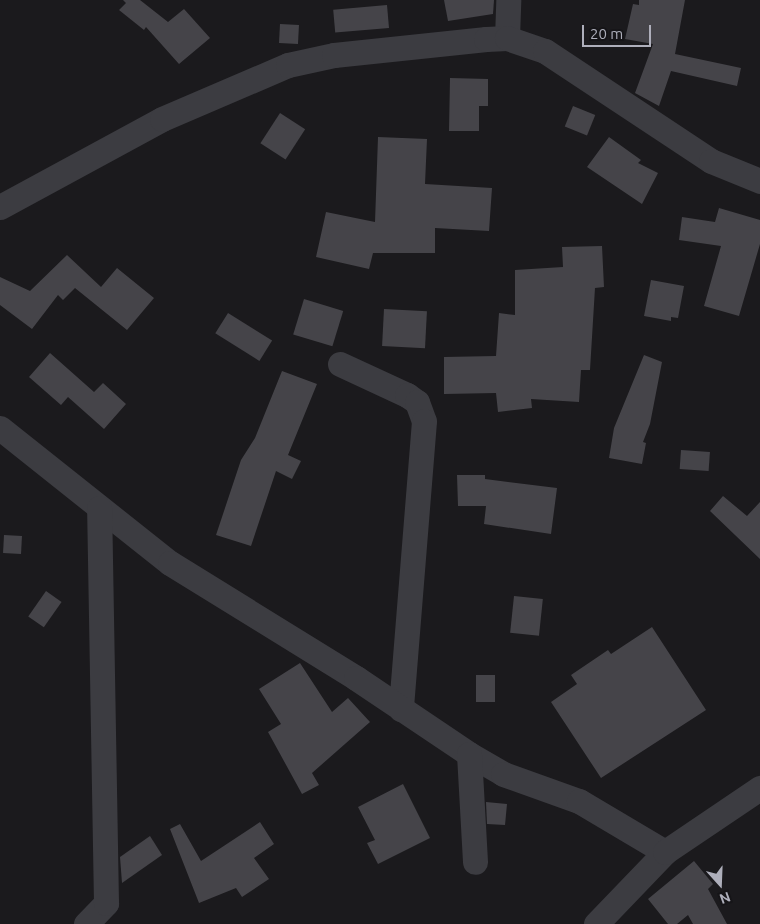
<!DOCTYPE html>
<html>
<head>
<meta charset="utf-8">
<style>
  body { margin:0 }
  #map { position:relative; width:760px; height:924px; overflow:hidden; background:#1b1a1d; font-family:Ubuntu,sans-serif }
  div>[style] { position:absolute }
  .building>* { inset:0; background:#454449; transform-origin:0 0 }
  .street>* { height:25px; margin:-12.5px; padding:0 12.5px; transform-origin:12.5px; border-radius:12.5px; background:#3c3c41 }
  span { translate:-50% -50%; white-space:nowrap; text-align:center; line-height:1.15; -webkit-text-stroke:5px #161518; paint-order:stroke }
  .north { position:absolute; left:695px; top:859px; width:50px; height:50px; -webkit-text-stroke:4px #161518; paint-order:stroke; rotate:160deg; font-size:14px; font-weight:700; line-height:20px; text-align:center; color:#aeafbb }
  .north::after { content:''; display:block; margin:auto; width:18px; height:22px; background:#aeafbb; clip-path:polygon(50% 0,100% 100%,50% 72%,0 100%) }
  .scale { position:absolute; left:582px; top:25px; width:69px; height:22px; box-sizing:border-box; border:2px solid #aeafbb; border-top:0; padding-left:6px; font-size:15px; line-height:18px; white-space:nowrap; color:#aeafbb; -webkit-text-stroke:4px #161518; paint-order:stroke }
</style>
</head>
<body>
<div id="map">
  <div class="building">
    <div style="clip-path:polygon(123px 0,140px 0,168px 22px,184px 9px,210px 38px,179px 64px,146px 27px,144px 30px,119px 10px,126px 3px)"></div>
    <div style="clip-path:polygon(444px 0,494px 0,493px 14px,448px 21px)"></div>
    <div style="clip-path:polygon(639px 0,685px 0,675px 54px,741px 68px,737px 86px,671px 71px,659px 106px,635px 93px,653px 44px,625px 39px,633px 4px,639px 5px)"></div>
    <div style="left:387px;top:5px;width:23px;height:54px;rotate:85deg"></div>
    <div style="left:280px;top:24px;width:19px;height:19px;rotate:3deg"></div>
    <div style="clip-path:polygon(450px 78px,488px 79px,488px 106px,479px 106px,479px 131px,449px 131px)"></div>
    <div style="left:573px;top:106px;width:24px;height:22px;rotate:22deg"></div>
    <div style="left:280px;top:113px;width:30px;height:36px;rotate:33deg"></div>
    <div style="clip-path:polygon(378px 137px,427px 139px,425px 184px,492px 188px,489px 231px,435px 228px,435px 253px,373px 253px,369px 269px,316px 257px,326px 212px,375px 222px)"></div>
    <div style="clip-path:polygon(609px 137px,641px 160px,638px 163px,658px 173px,642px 204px,587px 167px)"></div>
    <div style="clip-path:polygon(719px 208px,760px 220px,760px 244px,739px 316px,704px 306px,721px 246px,679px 240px,682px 217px,715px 222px)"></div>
    <div style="clip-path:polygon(602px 246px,604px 287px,595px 288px,590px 370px,581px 370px,579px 402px,531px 399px,532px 408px,498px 412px,496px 393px,444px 394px,444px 357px,496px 356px,499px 313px,515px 315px,515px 270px,563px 267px,562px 247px)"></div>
    <div style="clip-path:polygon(67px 255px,101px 287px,117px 268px,154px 298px,127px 330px,75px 288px,63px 300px,58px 295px,32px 329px,0 305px,0 277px,30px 291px)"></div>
    <div style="clip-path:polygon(651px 280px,684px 286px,678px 318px,671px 317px,671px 321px,644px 316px)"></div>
    <div style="left:304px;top:299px;width:41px;height:37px;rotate:17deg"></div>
    <div style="left:384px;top:309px;width:43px;height:37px;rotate:3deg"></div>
    <div style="left:228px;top:313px;width:52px;height:24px;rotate:32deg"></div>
    <div style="clip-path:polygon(50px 353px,94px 392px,103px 383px,126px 404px,104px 429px,68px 397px,61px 405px,29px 377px)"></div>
    <div style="clip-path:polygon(644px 355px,662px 362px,650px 424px,643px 442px,646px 443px,642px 464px,609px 458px,614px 428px)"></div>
    <div style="clip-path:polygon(282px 371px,317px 384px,288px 455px,301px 461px,292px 479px,276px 471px,251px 546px,216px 535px,241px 460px,255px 438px)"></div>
    <div style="left:681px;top:450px;width:29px;height:19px;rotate:4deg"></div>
    <div style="clip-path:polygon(457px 475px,485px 475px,485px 479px,557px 488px,551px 534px,484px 524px,486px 506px,458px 506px)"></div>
    <div style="clip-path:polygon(723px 496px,747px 516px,760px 502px,760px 559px,710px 511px)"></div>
    <div style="left:4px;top:535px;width:18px;height:18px;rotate:3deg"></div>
    <div style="left:46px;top:591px;width:19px;height:31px;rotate:35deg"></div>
    <div style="left:514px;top:596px;width:29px;height:37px;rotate:6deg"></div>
    <div style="clip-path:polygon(652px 627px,706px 710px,601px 778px,551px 702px,577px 684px,571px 675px,608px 650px,611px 654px)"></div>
    <div style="clip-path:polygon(300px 663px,332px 712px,348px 698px,370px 722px,312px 773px,319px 785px,302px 794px,268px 732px,281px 724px,259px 689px)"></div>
    <div style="left:495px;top:675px;width:27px;height:19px;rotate:90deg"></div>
    <div style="clip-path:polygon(403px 784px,430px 838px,378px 864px,367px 843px,375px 840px,358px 807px)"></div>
    <div style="clip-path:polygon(486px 802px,507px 804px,505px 825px,487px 824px)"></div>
    <div style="clip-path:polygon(260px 822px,274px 844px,254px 858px,269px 879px,242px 897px,236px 888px,199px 903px,170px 829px,180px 824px,201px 861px)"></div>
    <div style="clip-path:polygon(150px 836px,162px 855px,122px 883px,120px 857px)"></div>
    <div style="clip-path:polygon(694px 861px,713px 884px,708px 889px,727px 924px,693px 924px,688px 915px,677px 924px,668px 924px,648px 899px)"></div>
  </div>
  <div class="street">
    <div style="left:507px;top:38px;width:38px;rotate:-88deg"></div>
    <div style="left:0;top:207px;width:184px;rotate:-28.5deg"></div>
    <div style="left:162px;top:119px;width:137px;rotate:-23.2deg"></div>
    <div style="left:288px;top:65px;width:47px;rotate:-12.3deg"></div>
    <div style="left:334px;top:55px;width:153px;rotate:-6deg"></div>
    <div style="left:486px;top:39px;width:21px;rotate:-3deg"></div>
    <div style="left:507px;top:38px;width:40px;rotate:18.9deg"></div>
    <div style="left:545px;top:51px;width:199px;rotate:33.5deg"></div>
    <div style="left:711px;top:161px;width:53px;rotate:22.2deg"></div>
    <div style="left:340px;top:364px;width:74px;rotate:24.8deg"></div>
    <div style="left:407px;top:395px;width:12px;rotate:35deg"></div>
    <div style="left:417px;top:402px;width:20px;rotate:70deg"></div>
    <div style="left:424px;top:421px;width:289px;rotate:94.6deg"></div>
    <div style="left:0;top:428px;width:217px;rotate:38.5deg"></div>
    <div style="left:170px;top:563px;width:219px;rotate:31.7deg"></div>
    <div style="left:356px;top:678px;width:136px;rotate:33.9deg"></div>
    <div style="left:469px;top:754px;width:39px;rotate:30deg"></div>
    <div style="left:503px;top:774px;width:81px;rotate:19.6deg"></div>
    <div style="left:579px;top:801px;width:100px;rotate:30.7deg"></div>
    <div style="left:469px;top:754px;width:108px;rotate:86.8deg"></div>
    <div style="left:86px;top:924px;width:29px;rotate:-46deg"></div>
    <div style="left:106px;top:903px;width:395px;rotate:-91deg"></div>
    <div style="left:596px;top:924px;width:100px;rotate:-46.2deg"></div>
    <div style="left:665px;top:852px;width:115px;rotate:-34deg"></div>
  </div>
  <div class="north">N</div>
  <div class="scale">20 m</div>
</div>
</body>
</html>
